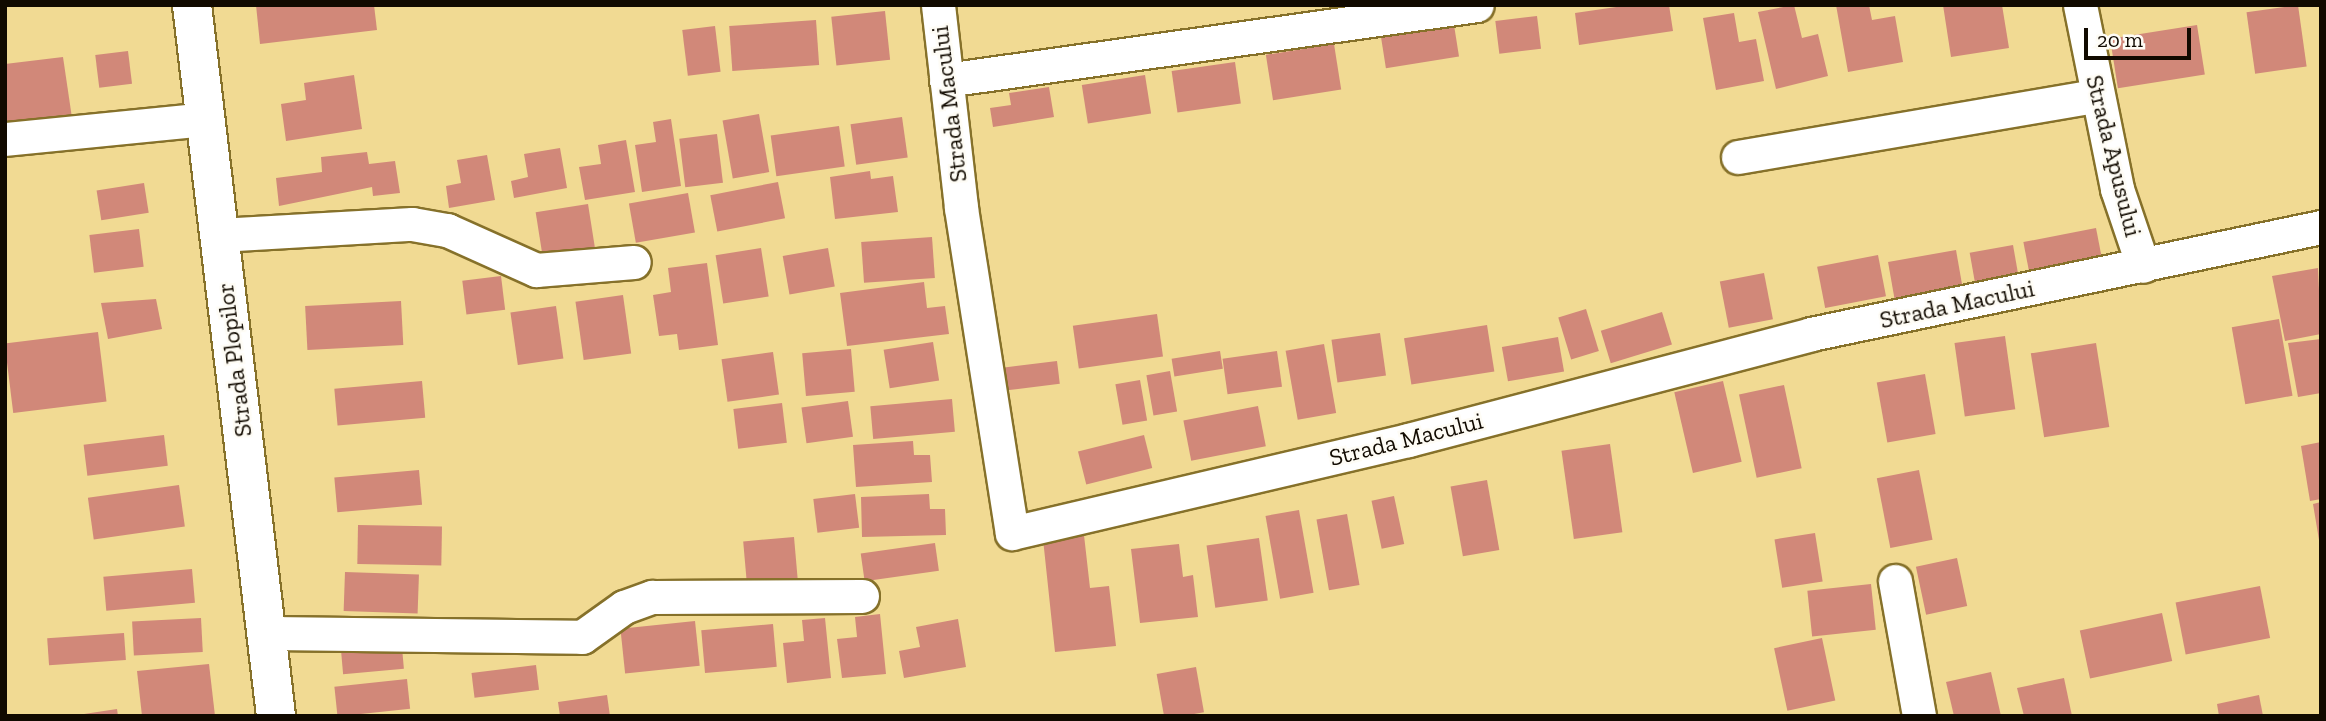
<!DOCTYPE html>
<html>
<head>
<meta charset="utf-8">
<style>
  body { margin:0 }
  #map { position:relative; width:2326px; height:721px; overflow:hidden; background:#f1da93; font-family:"Zilla Slab",serif }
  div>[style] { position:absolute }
  .building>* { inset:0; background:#d18879; transform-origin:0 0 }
  .roads { filter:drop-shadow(2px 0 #86712a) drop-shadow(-2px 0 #86712a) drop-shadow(0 2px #86712a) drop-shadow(0 -2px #86712a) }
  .minor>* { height:33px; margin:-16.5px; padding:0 16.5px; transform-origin:16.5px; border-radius:16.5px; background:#fff }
  .tertiary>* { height:38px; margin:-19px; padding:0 19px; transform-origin:19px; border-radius:19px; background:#fff }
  span { translate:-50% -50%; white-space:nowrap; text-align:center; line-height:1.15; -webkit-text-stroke:5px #fefcf5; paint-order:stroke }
  .street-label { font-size:24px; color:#110a00 }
  .frame { position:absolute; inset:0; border:7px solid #110a00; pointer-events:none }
  .scale { position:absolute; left:2084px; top:28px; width:107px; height:32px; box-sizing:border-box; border:4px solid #110a00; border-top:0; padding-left:9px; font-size:21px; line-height:24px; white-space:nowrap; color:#110a00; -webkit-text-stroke:5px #fefcf5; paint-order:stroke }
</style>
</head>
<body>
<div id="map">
  <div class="building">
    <div style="clip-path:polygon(256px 5px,374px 5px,377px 30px,260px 44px)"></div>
    <div style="clip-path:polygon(1630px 5px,1669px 5px,1673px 31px,1579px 45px,1575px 13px)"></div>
    <div style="clip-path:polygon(1794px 5px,1802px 38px,1818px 34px,1828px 76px,1776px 89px,1758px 12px)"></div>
    <div style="clip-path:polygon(1836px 5px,1869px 5px,1872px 20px,1895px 16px,1903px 62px,1848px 72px)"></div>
    <div style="clip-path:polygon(1943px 5px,2002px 5px,2009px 48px,1951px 57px)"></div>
    <div style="left:2298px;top:5px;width:62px;height:52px;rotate:82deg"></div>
    <div style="left:885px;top:11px;width:49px;height:54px;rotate:84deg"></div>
    <div style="clip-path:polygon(1734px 13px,1739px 42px,1756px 39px,1764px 81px,1716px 90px,1703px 18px)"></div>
    <div style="left:1537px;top:16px;width:33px;height:42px;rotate:83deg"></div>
    <div style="left:816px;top:20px;width:45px;height:87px;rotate:86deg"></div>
    <div style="left:1454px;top:25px;width:32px;height:74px;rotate:81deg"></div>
    <div style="left:2197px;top:25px;width:50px;height:88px;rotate:81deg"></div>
    <div style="left:715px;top:26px;width:46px;height:33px;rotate:83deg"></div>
    <div style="left:1334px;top:44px;width:46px;height:69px;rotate:81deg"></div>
    <div style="left:128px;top:51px;width:33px;height:33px;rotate:83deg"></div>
    <div style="clip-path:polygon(63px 57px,72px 118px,5px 128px,5px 64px)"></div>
    <div style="left:1235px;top:62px;width:42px;height:64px;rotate:82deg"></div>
    <div style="clip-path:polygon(354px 75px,362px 129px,286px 141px,281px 104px,306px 100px,304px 83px)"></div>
    <div style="left:1145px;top:75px;width:39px;height:64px;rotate:81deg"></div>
    <div style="clip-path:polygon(1049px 87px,1054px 117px,993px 127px,990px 108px,1011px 105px,1009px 93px)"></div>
    <div style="left:759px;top:114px;width:59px;height:37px;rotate:80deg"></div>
    <div style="left:902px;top:117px;width:41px;height:52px;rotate:82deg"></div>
    <div style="clip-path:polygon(671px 119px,681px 186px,642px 192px,635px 145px,656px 142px,653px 122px)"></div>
    <div style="left:839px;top:126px;width:41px;height:69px;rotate:82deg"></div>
    <div style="left:717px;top:134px;width:49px;height:38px;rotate:83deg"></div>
    <div style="clip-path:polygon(626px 140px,635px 192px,585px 200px,579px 167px,601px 164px,598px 145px)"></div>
    <div style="clip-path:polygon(560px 148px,567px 188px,514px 198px,511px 181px,528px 177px,524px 154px)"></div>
    <div style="clip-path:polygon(367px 152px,369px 164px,395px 161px,400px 193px,373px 196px,372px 187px,279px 206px,276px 178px,322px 172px,321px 157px)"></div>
    <div style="clip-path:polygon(487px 155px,495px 200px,449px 208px,446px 186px,461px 183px,457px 160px)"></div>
    <div style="clip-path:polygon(870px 171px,871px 179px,893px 176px,898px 212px,835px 219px,830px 177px)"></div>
    <div style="left:778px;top:182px;width:37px;height:69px;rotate:79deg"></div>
    <div style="left:144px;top:183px;width:30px;height:48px;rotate:81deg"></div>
    <div style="left:688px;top:193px;width:40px;height:60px;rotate:80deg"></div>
    <div style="left:588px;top:204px;width:44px;height:53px;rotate:81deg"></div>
    <div style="left:2096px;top:228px;width:36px;height:74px;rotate:79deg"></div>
    <div style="left:139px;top:229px;width:38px;height:50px;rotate:83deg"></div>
    <div style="left:932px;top:237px;width:41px;height:71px;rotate:86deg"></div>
    <div style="left:2013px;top:245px;width:35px;height:44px;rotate:80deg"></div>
    <div style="left:761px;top:248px;width:49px;height:46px;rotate:81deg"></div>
    <div style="left:828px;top:248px;width:39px;height:46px;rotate:80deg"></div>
    <div style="left:1956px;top:250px;width:39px;height:69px;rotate:80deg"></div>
    <div style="left:1878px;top:255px;width:42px;height:62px;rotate:79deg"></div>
    <div style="clip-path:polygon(707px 263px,718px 345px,679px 350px,677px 334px,659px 336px,653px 295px,671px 292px,668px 268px)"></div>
    <div style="clip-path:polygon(2318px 268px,2321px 334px,2285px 341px,2272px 276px)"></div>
    <div style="left:1764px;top:273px;width:47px;height:45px;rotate:79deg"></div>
    <div style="left:501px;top:276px;width:34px;height:39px;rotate:83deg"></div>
    <div style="clip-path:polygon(924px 282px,927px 308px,945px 306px,949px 334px,847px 346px,840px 293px)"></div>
    <div style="left:623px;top:295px;width:59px;height:48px;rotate:82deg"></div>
    <div style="clip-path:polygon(156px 299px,162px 329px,108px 339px,101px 303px)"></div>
    <div style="left:401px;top:301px;width:44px;height:96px;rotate:87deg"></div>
    <div style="left:556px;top:306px;width:53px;height:46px;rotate:82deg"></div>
    <div style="left:1586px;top:309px;width:44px;height:29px;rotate:73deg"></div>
    <div style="left:1662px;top:312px;width:34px;height:64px;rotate:73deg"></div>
    <div style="left:1157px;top:314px;width:43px;height:85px;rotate:82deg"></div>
    <div style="left:2279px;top:319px;width:78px;height:48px;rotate:80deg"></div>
    <div style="left:1487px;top:325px;width:47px;height:84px;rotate:81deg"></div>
    <div style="left:98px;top:332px;width:70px;height:94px;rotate:83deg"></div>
    <div style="left:1380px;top:333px;width:43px;height:49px;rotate:82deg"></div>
    <div style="left:2005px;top:336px;width:74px;height:51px;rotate:82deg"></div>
    <div style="left:1558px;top:337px;width:35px;height:57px;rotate:80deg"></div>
    <div style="clip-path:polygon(2321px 339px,2321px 393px,2298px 397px,2288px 343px)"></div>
    <div style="left:933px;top:342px;width:39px;height:50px;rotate:81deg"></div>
    <div style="left:2096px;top:343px;width:85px;height:66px;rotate:81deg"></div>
    <div style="left:1324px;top:344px;width:70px;height:39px;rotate:80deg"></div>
    <div style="left:851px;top:349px;width:43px;height:49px;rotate:85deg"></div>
    <div style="left:1220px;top:351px;width:18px;height:49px;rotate:81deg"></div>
    <div style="left:1277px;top:351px;width:36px;height:55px;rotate:82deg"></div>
    <div style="left:773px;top:352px;width:43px;height:52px;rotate:82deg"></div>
    <div style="left:1057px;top:361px;width:23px;height:53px;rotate:83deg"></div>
    <div style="left:1170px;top:371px;width:41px;height:24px;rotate:80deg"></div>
    <div style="left:1925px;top:374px;width:61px;height:49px;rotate:80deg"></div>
    <div style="left:1140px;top:380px;width:41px;height:25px;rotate:80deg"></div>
    <div style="left:422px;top:381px;width:37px;height:88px;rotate:85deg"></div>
    <div style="left:1723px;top:381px;width:83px;height:50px;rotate:77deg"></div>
    <div style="left:1784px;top:385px;width:85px;height:46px;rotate:78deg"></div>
    <div style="left:952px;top:399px;width:33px;height:82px;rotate:85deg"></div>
    <div style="left:848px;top:401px;width:36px;height:47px;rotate:82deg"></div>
    <div style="left:782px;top:403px;width:40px;height:49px;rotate:83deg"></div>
    <div style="left:1258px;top:406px;width:41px;height:76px;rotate:79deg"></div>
    <div style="left:164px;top:435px;width:31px;height:81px;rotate:83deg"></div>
    <div style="left:1144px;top:435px;width:34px;height:68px;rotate:76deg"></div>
    <div style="clip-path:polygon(913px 441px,914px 455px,930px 455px,932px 482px,856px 487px,853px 445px)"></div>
    <div style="clip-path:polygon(2321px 442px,2321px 499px,2310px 501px,2301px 446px)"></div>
    <div style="left:1610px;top:444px;width:89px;height:49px;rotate:82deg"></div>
    <div style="left:419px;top:470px;width:35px;height:85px;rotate:85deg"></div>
    <div style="left:1919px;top:470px;width:71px;height:43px;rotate:79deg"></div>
    <div style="left:1487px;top:480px;width:71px;height:37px;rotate:80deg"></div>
    <div style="left:179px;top:485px;width:42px;height:92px;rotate:82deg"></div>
    <div style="left:855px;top:494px;width:34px;height:42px;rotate:83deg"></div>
    <div style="clip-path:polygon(929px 494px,930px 509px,945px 509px,946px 535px,862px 537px,861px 497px)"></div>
    <div style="left:1394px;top:496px;width:49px;height:23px;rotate:78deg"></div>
    <div style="clip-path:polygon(2321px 502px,2321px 540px,2319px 540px,2313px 504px)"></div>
    <div style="left:1299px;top:510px;width:84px;height:34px;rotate:80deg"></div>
    <div style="left:1347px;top:514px;width:72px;height:31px;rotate:80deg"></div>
    <div style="left:358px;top:525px;width:84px;height:39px;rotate:1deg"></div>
    <div style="left:1815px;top:533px;width:49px;height:41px;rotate:81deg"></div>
    <div style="clip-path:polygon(1084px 535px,1090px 588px,1109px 586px,1116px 646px,1055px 652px,1043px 539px)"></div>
    <div style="left:794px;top:537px;width:46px;height:51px;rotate:85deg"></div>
    <div style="left:1259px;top:538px;width:63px;height:53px;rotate:82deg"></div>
    <div style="left:935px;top:543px;width:28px;height:75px;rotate:82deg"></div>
    <div style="clip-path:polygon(1179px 544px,1183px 577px,1193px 575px,1198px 617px,1140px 623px,1131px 549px)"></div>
    <div style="left:1957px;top:558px;width:49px;height:42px;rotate:78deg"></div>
    <div style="left:192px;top:569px;width:34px;height:89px;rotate:85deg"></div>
    <div style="left:345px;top:572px;width:74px;height:39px;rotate:2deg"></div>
    <div style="left:1871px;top:584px;width:46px;height:64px;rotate:84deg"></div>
    <div style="left:2260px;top:586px;width:53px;height:86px;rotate:79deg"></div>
    <div style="left:2162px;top:613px;width:49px;height:84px;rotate:78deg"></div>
    <div style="clip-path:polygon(880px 614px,886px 674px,842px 678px,837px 639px,857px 637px,855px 617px)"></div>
    <div style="left:201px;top:618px;width:34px;height:69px;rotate:87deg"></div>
    <div style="clip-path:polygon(825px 618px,831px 678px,787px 683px,783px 643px,804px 641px,802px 620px)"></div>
    <div style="clip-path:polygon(958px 619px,966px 667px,904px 678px,899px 651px,920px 647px,916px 627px)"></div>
    <div style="left:695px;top:621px;width:45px;height:75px;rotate:84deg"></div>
    <div style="left:773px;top:624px;width:43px;height:72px;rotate:85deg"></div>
    <div style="left:124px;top:633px;width:27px;height:77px;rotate:86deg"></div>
    <div style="left:401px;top:636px;width:33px;height:61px;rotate:85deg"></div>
    <div style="left:1822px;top:638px;width:64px;height:49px;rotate:78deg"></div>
    <div style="clip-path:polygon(209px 664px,215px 716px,142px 716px,137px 671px)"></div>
    <div style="left:536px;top:665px;width:25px;height:65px;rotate:83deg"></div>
    <div style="left:1196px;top:667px;width:46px;height:40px;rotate:80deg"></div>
    <div style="clip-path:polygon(1991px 672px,2001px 716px,1954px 716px,1946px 682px)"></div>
    <div style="clip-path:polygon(2064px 678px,2072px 716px,2024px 716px,2017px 688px)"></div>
    <div style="left:407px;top:679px;width:30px;height:73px;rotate:84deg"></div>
    <div style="clip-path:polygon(607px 695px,610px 716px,560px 716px,558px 702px)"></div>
    <div style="clip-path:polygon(2259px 695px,2263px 716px,2219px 716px,2217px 704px)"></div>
    <div style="clip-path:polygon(117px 709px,118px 716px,84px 716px,84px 714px)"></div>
  </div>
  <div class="roads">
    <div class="minor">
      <div style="left:938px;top:5px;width:204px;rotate:83.5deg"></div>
      <div style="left:961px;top:208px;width:329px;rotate:81.1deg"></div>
      <div style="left:1012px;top:533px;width:407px;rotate:-13.2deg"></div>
      <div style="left:1408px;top:440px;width:417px;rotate:-14.7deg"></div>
      <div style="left:1811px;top:334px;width:521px;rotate:-11.85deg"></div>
      <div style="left:2080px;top:5px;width:188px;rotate:78.6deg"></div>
      <div style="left:2117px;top:189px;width:81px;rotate:71.3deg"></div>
      <div style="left:946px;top:80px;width:536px;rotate:-8.04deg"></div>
      <div style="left:5px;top:139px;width:202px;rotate:-5.7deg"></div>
      <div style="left:1738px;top:157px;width:363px;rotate:-9.7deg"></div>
      <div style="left:219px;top:235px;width:193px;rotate:-3.3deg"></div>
      <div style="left:412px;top:224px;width:36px;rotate:10deg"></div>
      <div style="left:447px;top:230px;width:98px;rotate:24.2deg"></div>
      <div style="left:536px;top:270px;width:98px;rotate:-4.7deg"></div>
      <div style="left:1895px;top:581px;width:137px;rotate:79.9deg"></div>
      <div style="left:267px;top:633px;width:315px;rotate:0.7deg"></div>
      <div style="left:582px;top:637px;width:52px;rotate:-35.5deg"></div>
      <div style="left:624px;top:607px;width:30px;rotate:-20deg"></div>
      <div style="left:652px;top:597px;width:210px;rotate:-0.3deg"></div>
    </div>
    <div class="tertiary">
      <div style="left:192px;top:5px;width:716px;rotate:83.26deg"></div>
    </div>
  </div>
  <div class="street-label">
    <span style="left:949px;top:104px;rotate:-97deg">Strada Macului</span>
    <span style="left:2114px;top:156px;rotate:76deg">Strada Apusului</span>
    <span style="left:1957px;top:304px;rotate:-12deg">Strada Macului</span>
    <span style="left:234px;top:360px;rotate:-97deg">Strada Plopilor</span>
    <span style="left:1406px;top:439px;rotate:-14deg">Strada Macului</span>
  </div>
  <div class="frame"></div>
  <div class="scale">20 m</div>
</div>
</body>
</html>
